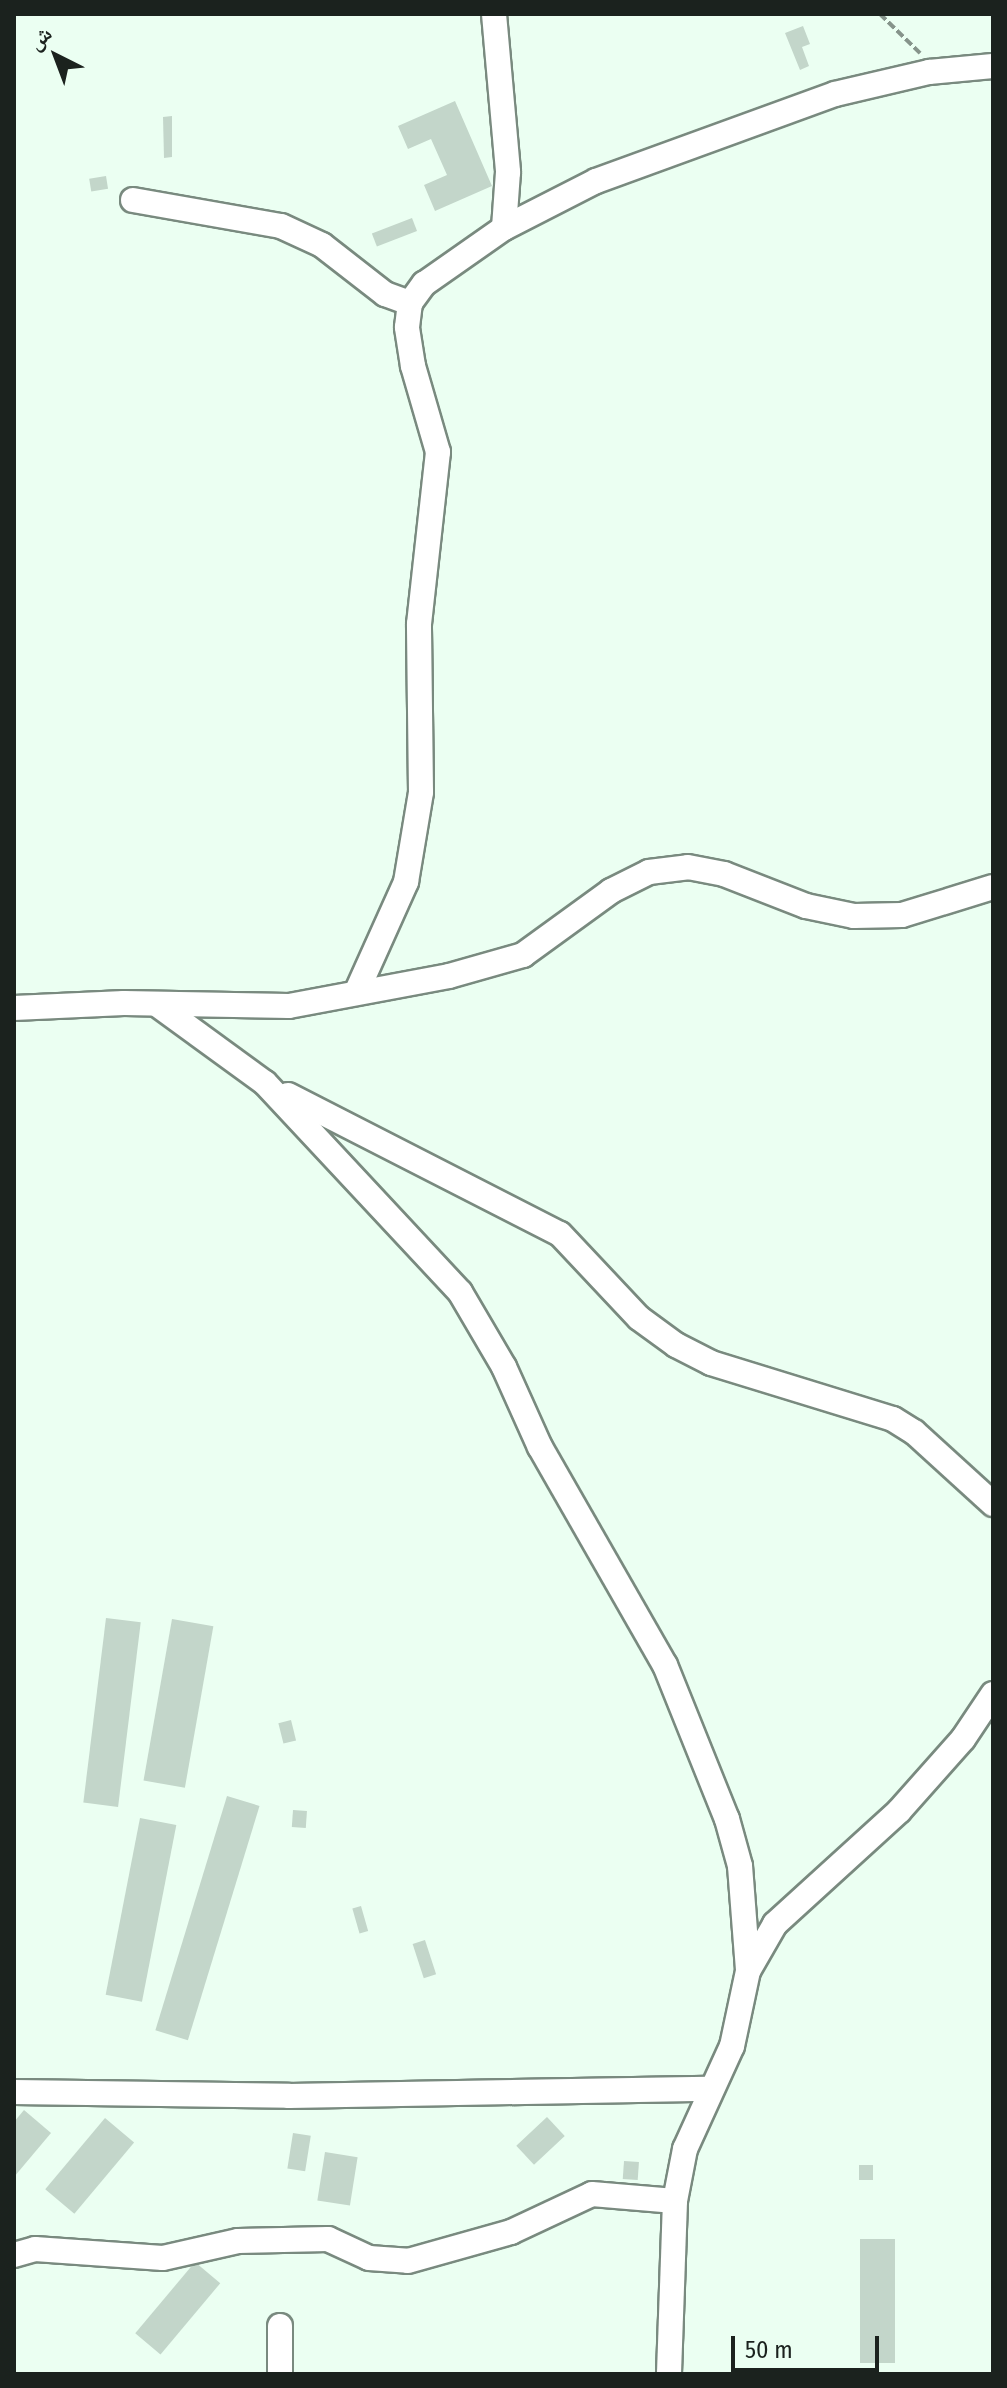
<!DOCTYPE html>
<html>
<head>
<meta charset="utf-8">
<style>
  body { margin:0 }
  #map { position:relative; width:1007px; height:2388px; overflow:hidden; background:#ebfff2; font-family:"Fira Sans Condensed","Noto Naskh Arabic",sans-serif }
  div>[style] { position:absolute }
  .building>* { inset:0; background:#c3d6ca; transform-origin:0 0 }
  .path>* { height:4px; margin-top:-2px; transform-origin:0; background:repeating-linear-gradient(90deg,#86948b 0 8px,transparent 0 12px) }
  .roads { filter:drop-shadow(2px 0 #798a7f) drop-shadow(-2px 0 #798a7f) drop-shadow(0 2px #798a7f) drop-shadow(0 -2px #798a7f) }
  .minor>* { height:24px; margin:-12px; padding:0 12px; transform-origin:12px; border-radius:12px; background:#fff }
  span { translate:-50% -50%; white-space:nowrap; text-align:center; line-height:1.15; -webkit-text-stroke:7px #ebfff2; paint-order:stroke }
  .frame { position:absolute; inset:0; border:16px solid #1b221e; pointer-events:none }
  .north { position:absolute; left:16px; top:16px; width:80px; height:80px; -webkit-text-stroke:6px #ebfff2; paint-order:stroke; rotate:318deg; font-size:22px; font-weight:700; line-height:32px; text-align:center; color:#1b221e }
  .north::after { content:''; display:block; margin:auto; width:28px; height:36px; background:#1b221e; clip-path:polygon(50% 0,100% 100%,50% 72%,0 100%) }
  .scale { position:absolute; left:731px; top:2336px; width:148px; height:36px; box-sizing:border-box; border:4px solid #1b221e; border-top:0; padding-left:10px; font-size:24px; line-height:28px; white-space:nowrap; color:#1b221e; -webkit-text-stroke:6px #ebfff2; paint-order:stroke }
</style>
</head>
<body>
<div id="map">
  <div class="building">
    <div style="clip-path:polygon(803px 26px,810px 44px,802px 47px,809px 66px,800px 70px,785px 33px)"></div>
    <div style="clip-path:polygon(455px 101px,492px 186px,435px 211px,424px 185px,447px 175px,431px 139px,408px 149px,398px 126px)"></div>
    <div style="clip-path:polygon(172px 116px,172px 157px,164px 158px,163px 117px)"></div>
    <div style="left:106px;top:176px;width:13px;height:17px;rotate:81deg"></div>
    <div style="left:412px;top:218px;width:14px;height:43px;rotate:69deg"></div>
    <div style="left:106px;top:1618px;width:35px;height:186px;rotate:7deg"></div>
    <div style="left:172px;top:1619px;width:42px;height:164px;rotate:10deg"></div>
    <div style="left:291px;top:1720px;width:21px;height:13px;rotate:76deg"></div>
    <div style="left:227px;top:1796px;width:34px;height:245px;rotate:17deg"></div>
    <div style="left:293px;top:1810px;width:14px;height:17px;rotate:4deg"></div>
    <div style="left:140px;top:1818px;width:37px;height:180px;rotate:11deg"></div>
    <div style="left:361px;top:1906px;width:26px;height:9px;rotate:74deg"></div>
    <div style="left:425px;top:1940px;width:36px;height:13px;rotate:72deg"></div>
    <div style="clip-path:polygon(24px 2110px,51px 2133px,14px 2177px,14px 2122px)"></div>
    <div style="left:547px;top:2117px;width:26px;height:42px;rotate:47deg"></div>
    <div style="left:105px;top:2118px;width:38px;height:93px;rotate:40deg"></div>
    <div style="left:293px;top:2133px;width:18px;height:36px;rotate:9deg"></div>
    <div style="left:325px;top:2152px;width:33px;height:49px;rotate:9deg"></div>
    <div style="left:624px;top:2161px;width:15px;height:18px;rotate:4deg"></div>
    <div style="left:859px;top:2165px;width:14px;height:15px"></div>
    <div style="left:860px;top:2239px;width:35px;height:124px"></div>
    <div style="left:195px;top:2262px;width:33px;height:93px;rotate:40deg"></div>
  </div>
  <div class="path">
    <div style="left:880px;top:14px;width:56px;rotate:44.3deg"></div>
  </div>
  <div class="roads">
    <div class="minor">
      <div style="left:494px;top:14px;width:159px;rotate:84.9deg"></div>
      <div style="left:508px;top:172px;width:56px;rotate:94.1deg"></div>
      <div style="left:133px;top:200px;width:150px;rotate:10deg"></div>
      <div style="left:281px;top:226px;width:45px;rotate:24.9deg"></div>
      <div style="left:322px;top:245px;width:80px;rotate:37.9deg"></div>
      <div style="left:385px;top:294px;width:27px;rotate:20deg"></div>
      <div style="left:357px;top:991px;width:120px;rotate:-65.8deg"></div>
      <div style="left:406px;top:882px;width:91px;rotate:-80.5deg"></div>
      <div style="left:421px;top:792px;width:168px;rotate:-90.7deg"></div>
      <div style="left:419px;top:624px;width:173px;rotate:-83.7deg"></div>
      <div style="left:438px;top:452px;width:90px;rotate:-106.2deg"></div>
      <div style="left:413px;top:366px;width:39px;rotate:-99deg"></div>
      <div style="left:407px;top:327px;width:24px;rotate:-83deg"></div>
      <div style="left:410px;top:303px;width:24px;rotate:-54deg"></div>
      <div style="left:424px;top:284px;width:98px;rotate:-35deg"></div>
      <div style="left:504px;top:228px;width:103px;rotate:-27.1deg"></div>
      <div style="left:596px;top:181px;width:254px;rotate:-20deg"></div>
      <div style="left:835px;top:94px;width:97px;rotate:-13.2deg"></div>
      <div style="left:929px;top:72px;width:64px;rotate:-5.4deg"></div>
      <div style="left:158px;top:1005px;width:132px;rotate:36.1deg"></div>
      <div style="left:265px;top:1083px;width:286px;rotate:47deg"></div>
      <div style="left:460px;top:1292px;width:87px;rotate:59.6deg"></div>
      <div style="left:504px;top:1367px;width:88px;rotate:65.8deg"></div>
      <div style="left:540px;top:1447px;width:251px;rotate:60.2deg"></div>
      <div style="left:665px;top:1665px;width:166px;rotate:68.1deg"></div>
      <div style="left:727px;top:1819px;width:49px;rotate:74.5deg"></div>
      <div style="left:740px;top:1866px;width:105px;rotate:85.6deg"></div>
      <div style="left:748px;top:1971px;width:77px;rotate:102deg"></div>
      <div style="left:732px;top:2046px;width:113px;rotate:114.5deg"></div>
      <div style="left:685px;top:2149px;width:53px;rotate:100.9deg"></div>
      <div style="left:675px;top:2201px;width:173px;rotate:92deg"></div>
      <div style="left:14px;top:1008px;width:110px;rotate:-2.6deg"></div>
      <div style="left:124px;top:1003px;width:165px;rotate:1deg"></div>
      <div style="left:289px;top:1006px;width:163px;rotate:-10.6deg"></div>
      <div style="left:449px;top:976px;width:77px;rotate:-15.8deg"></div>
      <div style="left:523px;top:955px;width:109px;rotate:-36deg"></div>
      <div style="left:611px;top:891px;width:42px;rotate:-26.6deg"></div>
      <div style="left:649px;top:872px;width:39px;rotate:-7deg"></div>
      <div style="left:688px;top:867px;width:37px;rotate:11deg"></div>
      <div style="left:724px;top:874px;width:88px;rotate:21.3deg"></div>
      <div style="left:806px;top:906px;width:49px;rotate:11.8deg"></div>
      <div style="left:854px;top:916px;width:48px;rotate:-1.2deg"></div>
      <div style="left:902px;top:915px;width:95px;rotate:-17.1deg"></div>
      <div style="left:288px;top:1095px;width:305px;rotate:27.1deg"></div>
      <div style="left:560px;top:1234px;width:115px;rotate:46.8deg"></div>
      <div style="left:639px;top:1318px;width:46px;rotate:36.1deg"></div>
      <div style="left:676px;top:1345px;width:39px;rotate:27deg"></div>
      <div style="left:711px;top:1363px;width:190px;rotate:17.1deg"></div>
      <div style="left:893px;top:1419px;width:25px;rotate:32deg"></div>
      <div style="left:914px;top:1432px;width:107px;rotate:42.3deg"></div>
      <div style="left:748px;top:1971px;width:54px;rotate:-60.1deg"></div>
      <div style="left:775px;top:1924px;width:168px;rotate:-42.3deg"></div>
      <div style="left:899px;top:1811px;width:96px;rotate:-48.4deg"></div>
      <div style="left:963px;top:1739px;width:54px;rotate:-56.3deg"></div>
      <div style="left:14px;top:2092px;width:275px;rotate:0.8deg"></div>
      <div style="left:289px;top:2096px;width:420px;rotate:-1deg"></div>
      <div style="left:14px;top:2255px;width:22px;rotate:-16deg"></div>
      <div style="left:35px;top:2249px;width:128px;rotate:4deg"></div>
      <div style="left:163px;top:2258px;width:77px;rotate:-12.8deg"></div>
      <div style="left:238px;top:2241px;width:90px;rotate:-1.3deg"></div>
      <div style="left:328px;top:2239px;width:45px;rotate:24.9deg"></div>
      <div style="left:369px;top:2258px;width:39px;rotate:4deg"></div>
      <div style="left:408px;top:2261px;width:107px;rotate:-15.7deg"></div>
      <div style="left:511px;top:2232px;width:89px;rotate:-25.1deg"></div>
      <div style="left:592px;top:2194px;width:83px;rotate:4.8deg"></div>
      <div style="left:280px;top:2374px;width:48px;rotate:-90deg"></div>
    </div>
  </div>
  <div class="frame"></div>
  <div class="north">ش</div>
  <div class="scale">50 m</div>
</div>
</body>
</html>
